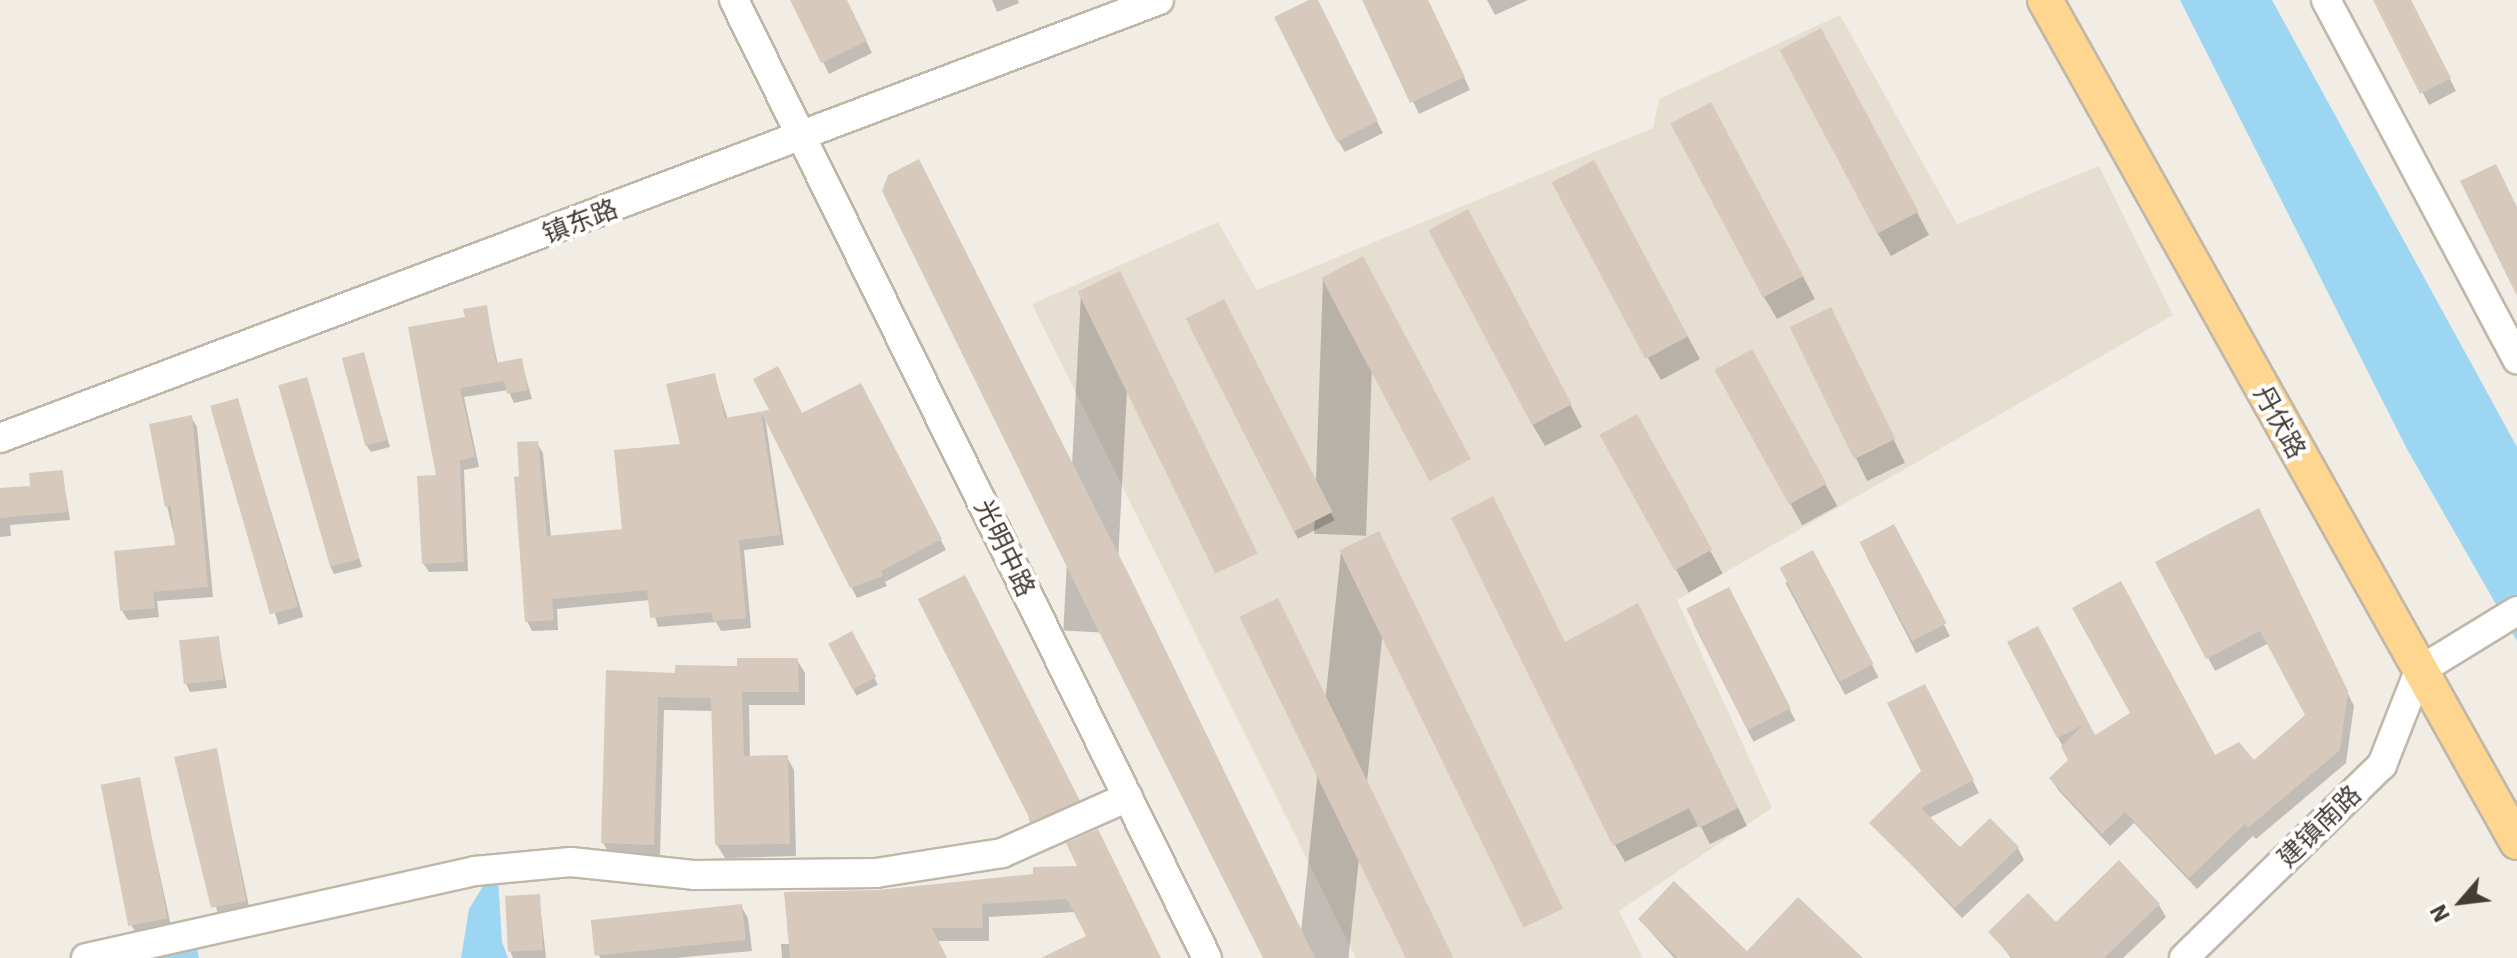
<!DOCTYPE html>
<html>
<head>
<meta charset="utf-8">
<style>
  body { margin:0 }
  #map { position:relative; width:2517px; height:958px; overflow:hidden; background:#f2ede4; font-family:"IBM Plex Sans","Noto Sans SC",sans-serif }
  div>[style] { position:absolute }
  .residential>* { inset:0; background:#e7ded2 }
  .water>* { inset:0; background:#9dd6f2 }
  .shadow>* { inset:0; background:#0003; transform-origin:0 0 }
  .building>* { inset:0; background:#d7cabc; transform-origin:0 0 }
  .roads { filter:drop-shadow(2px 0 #c1b7a9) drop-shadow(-2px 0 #c1b7a9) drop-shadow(0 2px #c1b7a9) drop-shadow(0 -2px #c1b7a9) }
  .minor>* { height:28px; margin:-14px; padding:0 14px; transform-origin:14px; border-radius:14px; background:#fff }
  .major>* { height:34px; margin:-17px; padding:0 17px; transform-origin:17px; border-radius:17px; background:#ffd690 }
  span { translate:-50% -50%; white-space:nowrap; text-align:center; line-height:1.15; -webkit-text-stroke:8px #fff; paint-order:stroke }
  .street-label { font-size:26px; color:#453d34 }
  .north { position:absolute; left:2421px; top:862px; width:80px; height:80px; -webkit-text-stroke:6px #fff; paint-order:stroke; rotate:242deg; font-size:22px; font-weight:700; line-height:32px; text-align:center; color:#453d34 }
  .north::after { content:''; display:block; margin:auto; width:28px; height:36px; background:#453d34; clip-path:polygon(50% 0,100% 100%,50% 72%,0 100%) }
</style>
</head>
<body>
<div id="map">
  <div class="residential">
    <div style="clip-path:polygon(1840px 15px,1957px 224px,2099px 166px,2173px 315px,1677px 600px,1772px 808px,1619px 911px,1643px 958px,1356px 958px,1032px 304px,1218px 222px,1257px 290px,1653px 128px,1659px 99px)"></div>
  </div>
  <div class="water">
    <div style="clip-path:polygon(2180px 0,2272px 0,2517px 447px,2517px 641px,2407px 449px)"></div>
    <div style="clip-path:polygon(498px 878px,502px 942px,508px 958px,461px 958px,469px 909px,485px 883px)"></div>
    <div style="clip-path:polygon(196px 944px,199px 958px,129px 958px)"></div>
  </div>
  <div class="shadow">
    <div style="clip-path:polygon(792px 0,846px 0,872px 53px,829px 74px)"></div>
    <div style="clip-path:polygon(992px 0,1018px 0,1019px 3px,997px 12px)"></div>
    <div style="clip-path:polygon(1314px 0,1383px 133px,1345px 152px,1338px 141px)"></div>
    <div style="clip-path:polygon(1364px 0,1428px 0,1470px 90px,1419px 114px)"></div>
    <div style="clip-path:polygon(1487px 0,1528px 0,1495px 15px)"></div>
    <div style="clip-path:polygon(2375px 0,2410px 0,2456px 91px,2429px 105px)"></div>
    <div style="clip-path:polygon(1833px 53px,1929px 235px,1891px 256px,1878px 234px)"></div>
    <div style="clip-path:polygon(1723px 127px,1815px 299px,1777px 319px,1764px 297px)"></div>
    <div style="clip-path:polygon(1606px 185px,1700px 359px,1661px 380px,1648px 358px)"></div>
    <div style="clip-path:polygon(1480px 234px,1582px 427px,1545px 446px,1532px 424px)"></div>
    <div style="left:1323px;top:279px;width:52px;height:255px;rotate:2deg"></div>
    <div style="left:1081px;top:293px;width:51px;height:338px;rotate:3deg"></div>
    <div style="clip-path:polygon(486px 308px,498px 365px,521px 360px,532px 399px,514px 403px,508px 390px,464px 397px,479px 467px,464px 470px,468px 571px,429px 572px,423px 563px,467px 319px)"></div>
    <div style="left:1227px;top:309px;width:237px;height:41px;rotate:63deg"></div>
    <div style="left:1830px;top:309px;width:171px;height:42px;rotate:64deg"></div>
    <div style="left:1752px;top:352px;width:176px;height:40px;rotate:61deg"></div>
    <div style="clip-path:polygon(363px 354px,390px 447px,371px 452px,366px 445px)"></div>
    <div style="clip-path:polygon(714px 375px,728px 420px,772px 412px,802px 416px,866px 395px,946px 550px,885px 582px,887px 586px,857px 598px,765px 417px,784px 545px,744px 550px,751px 628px,721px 631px,716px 622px,658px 627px,650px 600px,557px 609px,558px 630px,532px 631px,527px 621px,521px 478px,537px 443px,543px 453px,551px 537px,624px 530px,683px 445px)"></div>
    <div style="clip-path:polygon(306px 379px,362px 567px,334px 574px,330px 566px)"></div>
    <div style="left:237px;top:400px;width:227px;height:26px;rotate:73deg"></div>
    <div style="clip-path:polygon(191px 417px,197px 427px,213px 597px,157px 601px,159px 617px,128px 620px,122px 611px,177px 547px,167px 506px)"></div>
    <div style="left:1636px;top:417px;width:179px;height:39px;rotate:61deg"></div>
    <div style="clip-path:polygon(62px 472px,70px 520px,10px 525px,11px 536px,0 537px,0 490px,32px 488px)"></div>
    <div style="clip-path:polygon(2265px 523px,2354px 706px,2346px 763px,2256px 839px,2253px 836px,2197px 889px,2134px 823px,2110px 846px,2059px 791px,2051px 779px,2070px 761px,2010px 643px,2095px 738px,2253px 763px,2308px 716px,2269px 643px,2215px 671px,2158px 563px)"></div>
    <div style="left:1900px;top:538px;width:110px;height:38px;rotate:63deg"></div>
    <div style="left:1341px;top:551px;width:50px;height:445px;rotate:6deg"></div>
    <div style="left:1819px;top:565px;width:127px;height:38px;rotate:62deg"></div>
    <div style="clip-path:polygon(971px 589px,1083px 813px,1037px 834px,1030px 822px)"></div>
    <div style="clip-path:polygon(1277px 601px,1290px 623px,1452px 958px,1407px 958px)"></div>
    <div style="left:1735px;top:602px;width:133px;height:47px;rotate:63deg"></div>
    <div style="clip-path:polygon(1647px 623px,1747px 826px,1710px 844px,1700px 825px,1625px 862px,1615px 845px,1566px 644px)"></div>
    <div style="left:852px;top:634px;width:57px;height:24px;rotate:63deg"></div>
    <div style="clip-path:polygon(218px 638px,227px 688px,190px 692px,186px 684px)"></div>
    <div style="clip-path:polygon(797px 660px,805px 673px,805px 705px,749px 705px,750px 758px,787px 757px,794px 770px,796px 856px,725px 858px,717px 845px,713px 711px,664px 710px,660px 857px,611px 856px,603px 843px,608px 672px,677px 675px)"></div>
    <div style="clip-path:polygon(1931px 698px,1979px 793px,1929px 818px,1960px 850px,2018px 848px,2024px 860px,1962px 918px,1872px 823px,1923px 771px)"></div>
    <div style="clip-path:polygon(216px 750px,250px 911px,219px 918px,177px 759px)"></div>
    <div style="clip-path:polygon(139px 780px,171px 926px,136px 933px,131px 925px)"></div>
    <div style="clip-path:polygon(1035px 876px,1161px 958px,1046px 958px,1089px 937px,1076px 912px,989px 917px,989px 941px,937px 941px,946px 958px,782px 958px,781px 944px,791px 944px,879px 892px)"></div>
    <div style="clip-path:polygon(539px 896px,546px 958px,513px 958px,510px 951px)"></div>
    <div style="clip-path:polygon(2159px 905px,2166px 917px,2123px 958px,2011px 958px,1991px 932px)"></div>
    <div style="clip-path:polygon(741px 906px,748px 918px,752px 951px,675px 958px,600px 958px,597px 952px)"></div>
    <div style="clip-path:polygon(1640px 920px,1747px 953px,1860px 958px,1674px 958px)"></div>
  </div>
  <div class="building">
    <div style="clip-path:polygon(790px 0,847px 0,867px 41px,821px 63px)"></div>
    <div style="clip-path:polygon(1309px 0,1318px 0,1378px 121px,1337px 142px,1274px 17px)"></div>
    <div style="clip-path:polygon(1362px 0,1428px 0,1465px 77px,1410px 103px)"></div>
    <div style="clip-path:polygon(2373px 0,2411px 0,2451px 78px,2420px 94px)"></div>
    <div style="left:1821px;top:28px;width:208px;height:47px;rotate:62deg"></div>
    <div style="left:1711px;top:102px;width:197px;height:46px;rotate:62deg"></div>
    <div style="clip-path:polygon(919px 159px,1131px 579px,1315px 958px,1263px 958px,1092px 618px,882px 191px,888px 175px)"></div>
    <div style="left:1594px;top:160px;width:200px;height:48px;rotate:62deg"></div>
    <div style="clip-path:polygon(2496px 164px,2517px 207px,2517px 296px,2460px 181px)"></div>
    <div style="left:1468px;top:209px;width:221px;height:45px;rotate:62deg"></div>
    <div style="left:1363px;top:256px;width:230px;height:47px;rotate:62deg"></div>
    <div style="left:1120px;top:271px;width:314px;height:47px;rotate:64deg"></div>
    <div style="left:1224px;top:299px;width:239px;height:43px;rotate:63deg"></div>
    <div style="clip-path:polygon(487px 305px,496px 363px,522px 358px,528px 390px,507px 394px,504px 381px,460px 388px,475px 457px,460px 460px,464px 562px,422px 564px,417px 476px,436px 475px,408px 327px,465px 317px,463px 309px)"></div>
    <div style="left:1831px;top:307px;width:147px;height:46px;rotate:64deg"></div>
    <div style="left:1752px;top:349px;width:154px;height:43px;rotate:61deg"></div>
    <div style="left:364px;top:352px;width:91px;height:23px;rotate:75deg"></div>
    <div style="clip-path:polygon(778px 366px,802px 413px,861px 383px,942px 539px,881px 571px,883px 576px,850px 588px,761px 412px,780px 535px,739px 540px,746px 618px,713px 621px,712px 612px,650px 618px,647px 590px,552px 599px,554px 620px,525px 622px,514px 477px,519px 476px,517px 442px,538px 441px,547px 536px,622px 529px,614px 450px,680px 444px,666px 384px,715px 373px,725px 418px,769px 410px,753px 379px)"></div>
    <div style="left:307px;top:377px;width:189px;height:30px;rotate:74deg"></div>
    <div style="left:238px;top:398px;width:217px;height:29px;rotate:74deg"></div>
    <div style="left:1637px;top:414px;width:155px;height:43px;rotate:61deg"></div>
    <div style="clip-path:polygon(192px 415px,208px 587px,153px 592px,155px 608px,120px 611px,114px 551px,175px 545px,171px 506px,165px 507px,149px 424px)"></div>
    <div style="clip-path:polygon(63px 470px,67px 512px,0 518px,0 488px,30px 486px,29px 473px)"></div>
    <div style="clip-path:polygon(1493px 496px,1565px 642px,1638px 603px,1738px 808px,1699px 828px,1689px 808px,1613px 846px,1451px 518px)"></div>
    <div style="clip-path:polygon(2259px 508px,2348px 691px,2340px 750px,2248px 828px,2245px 824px,2189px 878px,2125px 812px,2102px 834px,2049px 778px,2068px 760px,2061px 747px,2083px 725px,2057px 738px,2007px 642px,2038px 626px,2095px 735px,2130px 713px,2072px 608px,2121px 581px,2215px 755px,2239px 742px,2254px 760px,2305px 715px,2260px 631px,2206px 659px,2155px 562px)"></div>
    <div style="left:1894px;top:524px;width:112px;height:39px;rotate:62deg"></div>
    <div style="left:1379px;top:531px;width:420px;height:44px;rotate:64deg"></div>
    <div style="left:1813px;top:550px;width:129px;height:38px;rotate:62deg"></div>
    <div style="left:965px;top:575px;width:253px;height:53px;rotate:63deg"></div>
    <div style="left:1729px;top:587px;width:136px;height:48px;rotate:63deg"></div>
    <div style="left:1278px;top:598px;width:400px;height:43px;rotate:64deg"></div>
    <div style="left:852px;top:631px;width:52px;height:27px;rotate:62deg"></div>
    <div style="left:219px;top:636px;width:44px;height:40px;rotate:84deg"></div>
    <div style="clip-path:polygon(737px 658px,798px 658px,799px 692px,742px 692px,744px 756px,788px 755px,790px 844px,715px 845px,711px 698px,658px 697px,654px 845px,601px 843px,606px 670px,675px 673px,675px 665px,737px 666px)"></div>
    <div style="clip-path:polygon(1925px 684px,1974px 780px,1921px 808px,1960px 847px,1990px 818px,2019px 847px,1955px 908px,1869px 823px,1921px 771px,1887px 703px)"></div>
    <div style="clip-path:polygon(217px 748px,246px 901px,211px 908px,174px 757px)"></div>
    <div style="left:140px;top:777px;width:144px;height:40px;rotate:79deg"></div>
    <div style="clip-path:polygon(1098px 829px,1161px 958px,1041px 958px,1086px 936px,1067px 899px,982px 904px,983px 928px,932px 928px,947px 958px,790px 958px,784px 892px,878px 890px,1033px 874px,1033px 867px,1077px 866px,1066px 843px)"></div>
    <div style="clip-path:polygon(2119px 860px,2160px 904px,2104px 958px,2013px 958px,1988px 932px,2028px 893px,2056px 922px)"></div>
    <div style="clip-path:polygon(1674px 881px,1747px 951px,1798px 897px,1863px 958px,1678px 958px,1638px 919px)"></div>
    <div style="left:540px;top:894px;width:56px;height:35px;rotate:87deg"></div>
    <div style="left:742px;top:904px;width:36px;height:152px;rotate:84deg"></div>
  </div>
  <div class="roads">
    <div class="minor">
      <div style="left:734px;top:0;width:1068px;rotate:63.72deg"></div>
      <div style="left:2326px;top:0;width:407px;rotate:62deg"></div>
      <div style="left:0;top:438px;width:1239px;rotate:-20.7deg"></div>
      <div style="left:86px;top:958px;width:399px;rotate:-12.6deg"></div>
      <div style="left:475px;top:871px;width:96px;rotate:-5.4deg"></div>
      <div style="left:571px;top:862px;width:125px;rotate:6deg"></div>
      <div style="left:695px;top:875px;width:181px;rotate:-0.6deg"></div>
      <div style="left:876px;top:873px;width:128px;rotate:-9deg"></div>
      <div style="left:1002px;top:853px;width:138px;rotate:-24deg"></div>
      <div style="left:2184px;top:958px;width:277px;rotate:-44.3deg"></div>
      <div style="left:2382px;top:765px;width:101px;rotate:-68.5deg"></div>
      <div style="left:2419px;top:671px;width:115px;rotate:-31.5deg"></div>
    </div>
    <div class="major">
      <div style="left:2045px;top:0;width:965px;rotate:60.73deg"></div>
    </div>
  </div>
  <div class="street-label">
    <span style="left:580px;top:221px;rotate:-21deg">镇东路</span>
    <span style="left:2280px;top:422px;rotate:61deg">丹伏路</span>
    <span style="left:1005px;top:548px;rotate:64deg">光明中路</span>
    <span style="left:2319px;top:826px;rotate:-44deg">建镇南路</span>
  </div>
  <div class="north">N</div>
</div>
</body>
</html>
